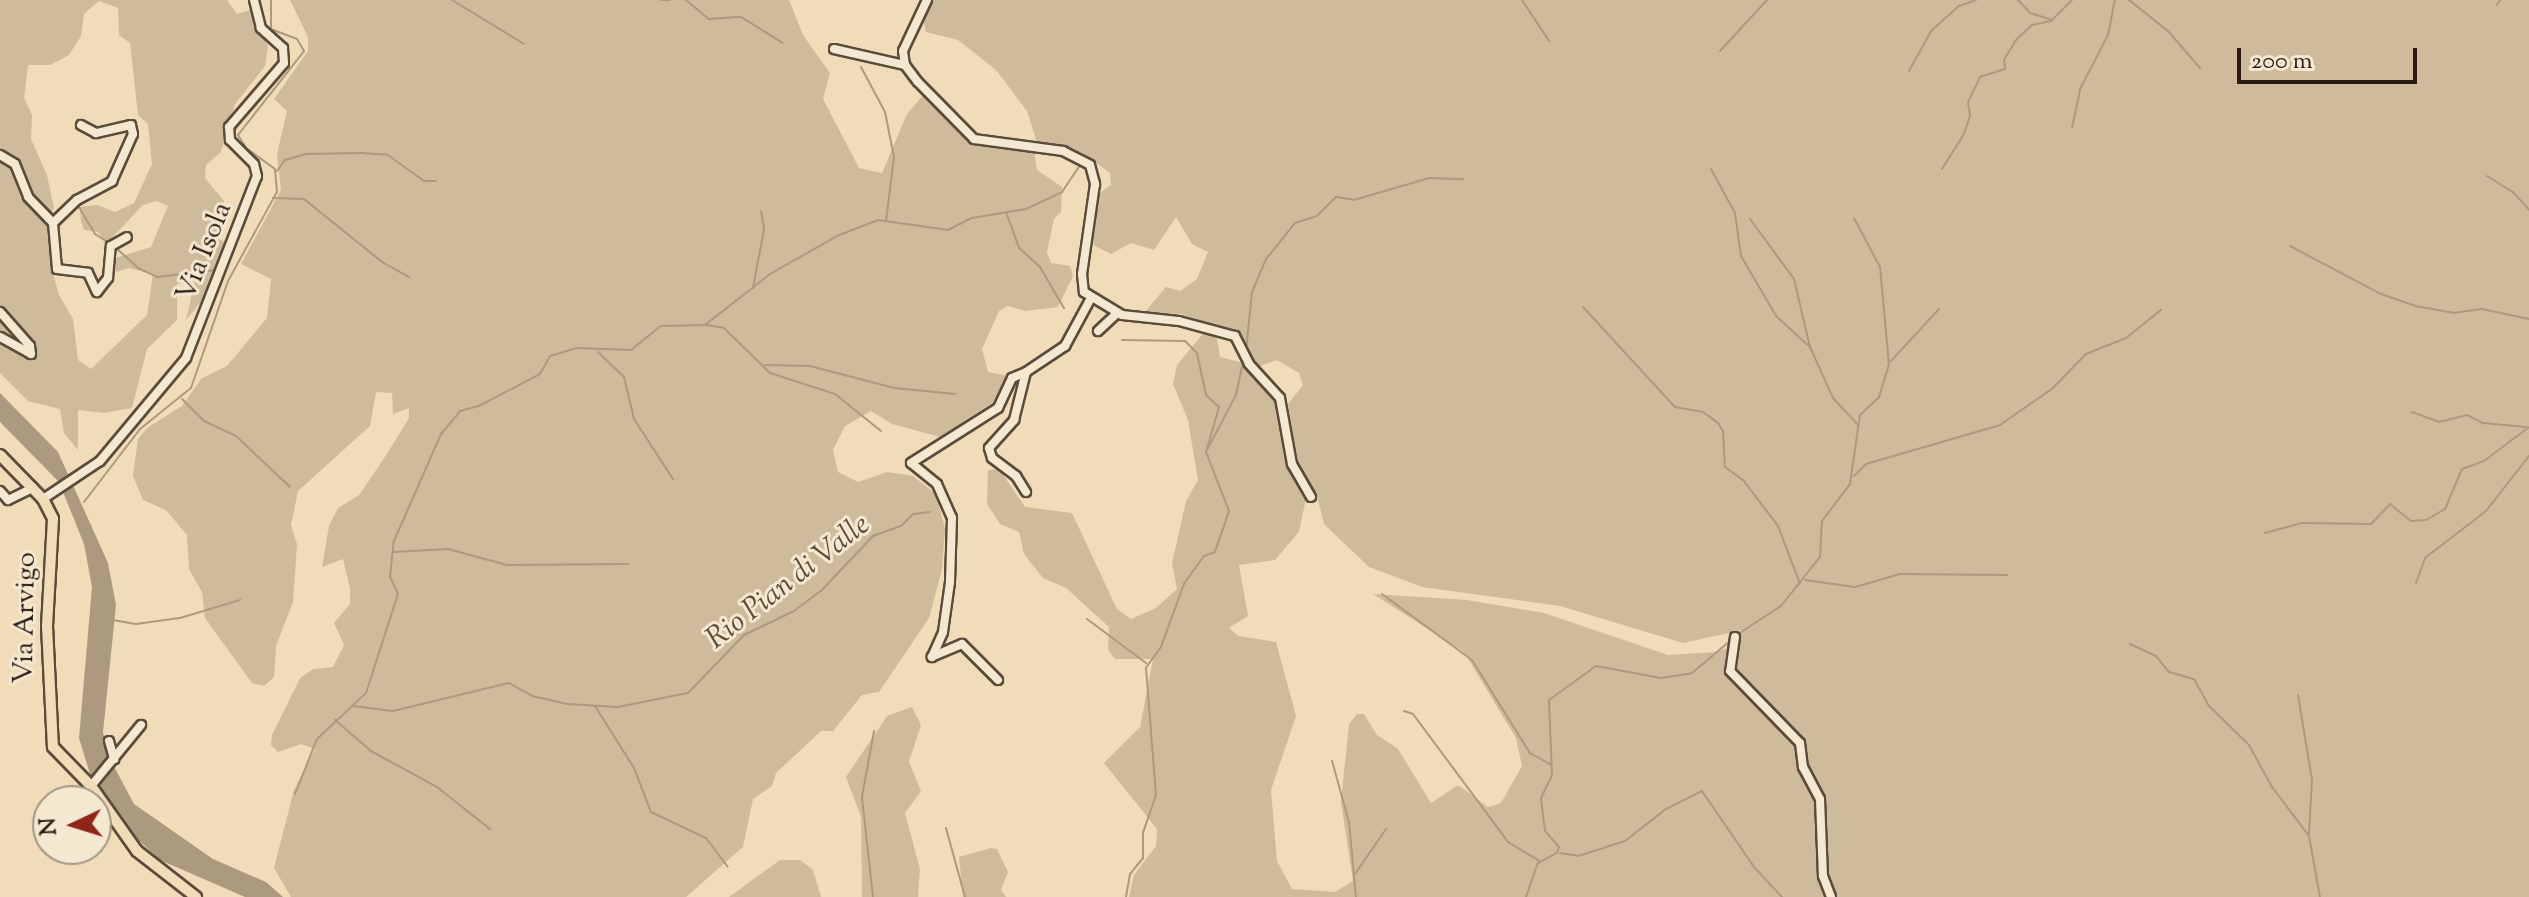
<!DOCTYPE html>
<html>
<head>
<meta charset="utf-8">
<style>
  body { margin:0 }
  #map { position:relative; width:2529px; height:897px; overflow:hidden; background:#f0dcb8; font-family:"Sorts Mill Goudy",serif }
  div>[style] { position:absolute }
  .green>* { inset:0; background:#cebb9b }
  .water>* { inset:0; background:#ac9a7f }
  .stream>* { height:2px; margin:-1px; padding:0 1px; transform-origin:1px; border-radius:1px; background:#ac9a7f }
  .roads { filter:drop-shadow(2px 0 #5a4b3a) drop-shadow(-2px 0 #5a4b3a) drop-shadow(0 2px #5a4b3a) drop-shadow(0 -2px #5a4b3a) }
  .minor>* { height:8px; margin:-4px; padding:0 4px; transform-origin:4px; border-radius:4px; background:#f5e8d1 }
  .major>* { height:10px; margin:-5px; padding:0 5px; transform-origin:5px; border-radius:5px; background:#f0dcb8 }
  span { translate:-50% -50%; white-space:nowrap; text-align:center; line-height:1.15; -webkit-text-stroke:6px #f5e8d1; paint-order:stroke }
  .street-label { font-size:28px; color:#281b10 }
  .water-label { font-size:30px; color:#5d4e3c; font-style:italic }
  .north { position:absolute; left:32px; top:785px; width:80px; height:80px; box-sizing:border-box; background:#f5e8d1; border:2px solid #a39684; border-radius:50%; rotate:266deg; font-size:22px; font-weight:700; line-height:32px; text-align:center; color:#281b10 }
  .north::after { content:''; display:block; margin:auto; width:28px; height:36px; background:#8f2418; clip-path:polygon(50% 0,100% 100%,50% 72%,0 100%) }
  .scale { position:absolute; left:2237px; top:48px; width:180px; height:36px; box-sizing:border-box; border:4px solid #281b10; border-top:0; padding-left:10px; font-size:24px; line-height:28px; white-space:nowrap; color:#281b10; -webkit-text-stroke:6px #f5e8d1; paint-order:stroke }
</style>
</head>
<body>
<div id="map">
  <div class="green">
    <div style="clip-path:polygon(evenodd,0 0,227px 0,237px 14px,250px 10px,268px 46px,265px 66px,235px 104px,221px 152px,206px 165px,205px 178px,224px 201px,224px 222px,217px 238px,228px 244px,210px 290px,186px 320px,195px 281px,177px 284px,177px 320px,147px 349px,132px 408px,104px 413px,78px 410px,78px 450px,64px 433px,60px 409px,28px 401px,0 373px,0 0,99px 1px,118px 8px,119px 35px,130px 43px,138px 115px,148px 124px,152px 164px,134px 203px,115px 212px,97px 205px,80px 207px,81px 221px,84px 230px,98px 232px,106px 244px,143px 205px,156px 201px,168px 206px,151px 247px,112px 259px,116px 272px,129px 268px,153px 274px,147px 315px,91px 369px,78px 360px,73px 319px,59px 295px,52px 270px,47px 218px,54px 208px,47px 175px,31px 139px,32px 115px,24px 98px,28px 65px,50px 65px,69px 55px,81px 36px,84px 14px,99px 1px)"></div>
    <div style="clip-path:polygon(290px 0,789px 0,803px 35px,830px 73px,823px 99px,859px 168px,882px 173px,907px 114px,924px 94px,972px 144px,1034px 151px,1037px 170px,1062px 187px,1061px 212px,1054px 219px,1047px 252px,1051px 263px,1070px 266px,1073px 276px,1058px 307px,1025px 311px,1008px 306px,999px 311px,982px 349px,988px 372px,1008px 376px,999px 398px,940px 437px,892px 424px,871px 411px,845px 426px,833px 450px,838px 472px,858px 482px,887px 472px,913px 476px,936px 494px,945px 529px,942px 569px,929px 618px,879px 692px,862px 695px,833px 731px,821px 731px,776px 773px,772px 786px,753px 799px,743px 847px,686px 897px,291px 897px,274px 868px,294px 790px,315px 749px,301px 744px,278px 752px,271px 745px,272px 735px,300px 678px,313px 669px,333px 667px,344px 645px,334px 623px,350px 604px,350px 589px,343px 559px,322px 567px,329px 526px,338px 508px,359px 495px,383px 460px,409px 418px,409px 408px,393px 414px,392px 393px,376px 392px,370px 426px,298px 491px,291px 525px,297px 544px,293px 602px,276px 646px,274px 677px,264px 686px,252px 683px,205px 618px,202px 592px,189px 569px,187px 535px,166px 510px,143px 500px,133px 476px,138px 439px,147px 428px,182px 406px,202px 378px,227px 366px,267px 318px,271px 279px,241px 264px,281px 190px,277px 154px,287px 111px,274px 99px,308px 51px,308px 37px)"></div>
    <div style="clip-path:polygon(931px 0,2529px 0,2529px 897px,1129px 897px,1134px 875px,1156px 846px,1157px 829px,1104px 763px,1140px 727px,1153px 659px,1115px 659px,1108px 650px,1109px 627px,1066px 588px,1043px 578px,1024px 554px,1019px 532px,1000px 524px,987px 504px,988px 470px,999px 469px,1025px 507px,1072px 513px,1117px 609px,1131px 619px,1156px 608px,1177px 589px,1172px 563px,1186px 501px,1198px 480px,1188px 420px,1173px 384px,1177px 365px,1207px 329px,1217px 339px,1220px 357px,1243px 363px,1276px 402px,1288px 464px,1306px 498px,1299px 532px,1275px 560px,1239px 565px,1248px 616px,1229px 628px,1238px 636px,1276px 642px,1296px 716px,1271px 790px,1277px 861px,1292px 889px,1335px 892px,1353px 881px,1341px 802px,1349px 724px,1357px 714px,1364px 714px,1377px 735px,1398px 749px,1431px 803px,1458px 785px,1488px 807px,1501px 803px,1522px 766px,1516px 738px,1464px 652px,1373px 594px,1467px 600px,1544px 613px,1668px 655px,1716px 652px,1739px 644px,1742px 630px,1683px 643px,1560px 606px,1422px 587px,1369px 567px,1324px 524px,1317px 496px,1297px 462px,1288px 404px,1303px 385px,1299px 373px,1277px 360px,1258px 367px,1241px 334px,1181px 314px,1145px 312px,1166px 287px,1180px 291px,1197px 279px,1208px 252px,1192px 244px,1176px 217px,1154px 250px,1131px 243px,1111px 254px,1095px 246px,1091px 238px,1097px 195px,1111px 185px,1110px 173px,1082px 153px,1038px 146px,1027px 111px,996px 70px,958px 40px,926px 32px,924px 21px)"></div>
    <div style="clip-path:polygon(912px 707px,921px 725px,909px 762px,921px 791px,905px 813px,920px 869px,918px 897px,862px 897px,861px 817px,846px 777px,887px 716px)"></div>
    <div style="clip-path:polygon(991px 848px,997px 849px,1008px 872px,1001px 890px,1006px 897px,963px 897px,959px 857px)"></div>
    <div style="clip-path:polygon(780px 860px,800px 860px,813px 870px,821px 897px,729px 897px)"></div>
  </div>
  <div class="water">
    <div style="clip-path:polygon(0 393px,58px 452px,108px 563px,116px 605px,103px 732px,109px 757px,134px 804px,213px 859px,266px 882px,283px 897px,245px 897px,160px 860px,123px 826px,90px 774px,79px 738px,92px 587px,84px 544px,59px 482px,0 422px)"></div>
  </div>
  <div class="stream">
    <div style="left:452px;top:0;width:84px;rotate:31.4deg"></div>
    <div style="left:661px;top:0;width:9px"></div>
    <div style="left:686px;top:0;width:30px;rotate:40deg"></div>
    <div style="left:709px;top:19px;width:32px;rotate:-4deg"></div>
    <div style="left:741px;top:17px;width:49px;rotate:31.8deg"></div>
    <div style="left:1522px;top:0;width:49px;rotate:56.6deg"></div>
    <div style="left:2018px;top:0;width:18px;rotate:47deg"></div>
    <div style="left:2030px;top:13px;width:21px;rotate:17deg"></div>
    <div style="left:2129px;top:0;width:50px;rotate:38.5deg"></div>
    <div style="left:2168px;top:31px;width:49px;rotate:49.1deg"></div>
    <div style="left:2497px;top:5px;width:6px;rotate:-59deg"></div>
    <div style="left:1720px;top:51px;width:69px;rotate:-47.3deg"></div>
    <div style="left:861px;top:67px;width:51px;rotate:61.9deg"></div>
    <div style="left:885px;top:112px;width:46px;rotate:78.7deg"></div>
    <div style="left:894px;top:157px;width:64px;rotate:97.1deg"></div>
    <div style="left:1909px;top:71px;width:46px;rotate:-61.2deg"></div>
    <div style="left:1931px;top:31px;width:38px;rotate:-42deg"></div>
    <div style="left:1959px;top:6px;width:18px;rotate:-19deg"></div>
    <div style="left:2072px;top:128px;width:40px;rotate:-78deg"></div>
    <div style="left:2080px;top:89px;width:61px;rotate:-62.6deg"></div>
    <div style="left:2108px;top:35px;width:36px;rotate:-79deg"></div>
    <div style="left:1711px;top:169px;width:50px;rotate:61.4deg"></div>
    <div style="left:1735px;top:213px;width:43px;rotate:82.1deg"></div>
    <div style="left:1741px;top:256px;width:69px;rotate:59.7deg"></div>
    <div style="left:1776px;top:316px;width:46px;rotate:42.4deg"></div>
    <div style="left:1810px;top:347px;width:56px;rotate:65.7deg"></div>
    <div style="left:1833px;top:398px;width:37px;rotate:47deg"></div>
    <div style="left:1942px;top:169px;width:41px;rotate:-57.8deg"></div>
    <div style="left:1964px;top:134px;width:20px;rotate:-72deg"></div>
    <div style="left:1970px;top:115px;width:13px;rotate:-99deg"></div>
    <div style="left:1968px;top:102px;width:28px;rotate:-64deg"></div>
    <div style="left:1980px;top:77px;width:26px;rotate:-18deg"></div>
    <div style="left:2005px;top:69px;width:9px;rotate:-96deg"></div>
    <div style="left:2004px;top:60px;width:23px;rotate:-59deg"></div>
    <div style="left:2016px;top:40px;width:22px;rotate:-43deg"></div>
    <div style="left:2032px;top:25px;width:19px;rotate:-12deg"></div>
    <div style="left:2051px;top:21px;width:30px;rotate:-45deg"></div>
    <div style="left:277px;top:171px;width:14px;rotate:-54deg"></div>
    <div style="left:285px;top:160px;width:22px;rotate:-16deg"></div>
    <div style="left:306px;top:154px;width:56px;rotate:-1deg"></div>
    <div style="left:362px;top:153px;width:26px;rotate:4deg"></div>
    <div style="left:388px;top:155px;width:44px;rotate:35.8deg"></div>
    <div style="left:424px;top:181px;width:12px"></div>
    <div style="left:2487px;top:176px;width:31px;rotate:32deg"></div>
    <div style="left:2513px;top:192px;width:24px;rotate:48deg"></div>
    <div style="left:273px;top:198px;width:31px;rotate:2deg"></div>
    <div style="left:304px;top:199px;width:100px;rotate:38.9deg"></div>
    <div style="left:382px;top:262px;width:31px;rotate:29deg"></div>
    <div style="left:77px;top:204px;width:35px;rotate:59deg"></div>
    <div style="left:95px;top:234px;width:19px;rotate:32deg"></div>
    <div style="left:1006px;top:212px;width:38px;rotate:70deg"></div>
    <div style="left:1019px;top:248px;width:28px;rotate:42deg"></div>
    <div style="left:1040px;top:267px;width:48px;rotate:59.7deg"></div>
    <div style="left:1750px;top:219px;width:74px;rotate:53.7deg"></div>
    <div style="left:1794px;top:279px;width:70px;rotate:76.8deg"></div>
    <div style="left:2290px;top:246px;width:103px;rotate:27.8deg"></div>
    <div style="left:2381px;top:294px;width:36px;rotate:19deg"></div>
    <div style="left:2415px;top:306px;width:39px;rotate:10deg"></div>
    <div style="left:2453px;top:313px;width:29px;rotate:-8deg"></div>
    <div style="left:2482px;top:309px;width:48px;rotate:12deg"></div>
    <div style="left:116px;top:248px;width:30px;rotate:42deg"></div>
    <div style="left:138px;top:268px;width:21px;rotate:25deg"></div>
    <div style="left:157px;top:277px;width:60px;rotate:-6.7deg"></div>
    <div style="left:753px;top:288px;width:60px;rotate:-79.4deg"></div>
    <div style="left:764px;top:229px;width:18px;rotate:-99deg"></div>
    <div style="left:1583px;top:307px;width:136px;rotate:47.4deg"></div>
    <div style="left:1675px;top:407px;width:28px;rotate:10deg"></div>
    <div style="left:1703px;top:412px;width:19px;rotate:36deg"></div>
    <div style="left:1718px;top:423px;width:9px;rotate:58deg"></div>
    <div style="left:1723px;top:431px;width:36px;rotate:87deg"></div>
    <div style="left:1725px;top:467px;width:24px;rotate:36deg"></div>
    <div style="left:1744px;top:481px;width:56px;rotate:52.9deg"></div>
    <div style="left:1778px;top:526px;width:62px;rotate:69.2deg"></div>
    <div style="left:706px;top:325px;width:18px;rotate:9deg"></div>
    <div style="left:724px;top:328px;width:64px;rotate:44.4deg"></div>
    <div style="left:770px;top:373px;width:68px;rotate:17.9deg"></div>
    <div style="left:835px;top:394px;width:59px;rotate:38.8deg"></div>
    <div style="left:1122px;top:340px;width:63px;rotate:0.9deg"></div>
    <div style="left:1185px;top:341px;width:17px;rotate:45deg"></div>
    <div style="left:1197px;top:353px;width:43px;rotate:77.9deg"></div>
    <div style="left:1206px;top:395px;width:18px;rotate:43deg"></div>
    <div style="left:1219px;top:407px;width:47px;rotate:106.1deg"></div>
    <div style="left:1206px;top:452px;width:63px;rotate:68.7deg"></div>
    <div style="left:1229px;top:511px;width:43px;rotate:108.9deg"></div>
    <div style="left:1215px;top:552px;width:12px;rotate:160deg"></div>
    <div style="left:1204px;top:556px;width:34px;rotate:126deg"></div>
    <div style="left:1184px;top:584px;width:67px;rotate:110.1deg"></div>
    <div style="left:1161px;top:647px;width:26px;rotate:126deg"></div>
    <div style="left:1146px;top:668px;width:127px;rotate:85.5deg"></div>
    <div style="left:1156px;top:795px;width:39px;rotate:109deg"></div>
    <div style="left:1143px;top:832px;width:26px;rotate:90deg"></div>
    <div style="left:1143px;top:858px;width:21px;rotate:129deg"></div>
    <div style="left:1130px;top:874px;width:23px;rotate:100deg"></div>
    <div style="left:1246px;top:351px;width:59px;rotate:-84.2deg"></div>
    <div style="left:1252px;top:292px;width:36px;rotate:-67deg"></div>
    <div style="left:1266px;top:259px;width:46px;rotate:-51.1deg"></div>
    <div style="left:1295px;top:223px;width:23px;rotate:-18deg"></div>
    <div style="left:1317px;top:216px;width:27px;rotate:-45deg"></div>
    <div style="left:1336px;top:197px;width:18px;rotate:9deg"></div>
    <div style="left:1354px;top:200px;width:78px;rotate:-16.3deg"></div>
    <div style="left:1429px;top:178px;width:34px;rotate:2deg"></div>
    <div style="left:598px;top:352px;width:36px;rotate:44deg"></div>
    <div style="left:624px;top:377px;width:43px;rotate:76.6deg"></div>
    <div style="left:634px;top:419px;width:72px;rotate:57deg"></div>
    <div style="left:1891px;top:361px;width:71px;rotate:-47.3deg"></div>
    <div style="left:765px;top:365px;width:45px;rotate:1.3deg"></div>
    <div style="left:810px;top:366px;width:87px;rotate:14.7deg"></div>
    <div style="left:894px;top:388px;width:62px;rotate:5.5deg"></div>
    <div style="left:182px;top:399px;width:31px;rotate:45deg"></div>
    <div style="left:204px;top:421px;width:35px;rotate:25deg"></div>
    <div style="left:236px;top:436px;width:74px;rotate:43.4deg"></div>
    <div style="left:2412px;top:412px;width:29px;rotate:20deg"></div>
    <div style="left:2439px;top:422px;width:29px;rotate:-14deg"></div>
    <div style="left:2467px;top:415px;width:18px;rotate:27deg"></div>
    <div style="left:2483px;top:423px;width:43px;rotate:5.3deg"></div>
    <div style="left:1207px;top:450px;width:62px;rotate:-62.2deg"></div>
    <div style="left:1236px;top:395px;width:35px;rotate:-78deg"></div>
    <div style="left:1854px;top:476px;width:17px;rotate:-45deg"></div>
    <div style="left:1866px;top:464px;width:140px;rotate:-16.2deg"></div>
    <div style="left:2000px;top:425px;width:65px;rotate:-34.9deg"></div>
    <div style="left:2053px;top:388px;width:47px;rotate:-45.9deg"></div>
    <div style="left:2086px;top:354px;width:43px;rotate:-21.8deg"></div>
    <div style="left:2126px;top:338px;width:45px;rotate:-38.7deg"></div>
    <div style="left:84px;top:502px;width:92px;rotate:-52.5deg"></div>
    <div style="left:140px;top:429px;width:65px;rotate:-38.8deg"></div>
    <div style="left:191px;top:388px;width:113px;rotate:-70.9deg"></div>
    <div style="left:228px;top:281px;width:102px;rotate:-61.2deg"></div>
    <div style="left:277px;top:192px;width:23px;rotate:-95deg"></div>
    <div style="left:275px;top:169px;width:34px;rotate:-144deg"></div>
    <div style="left:247px;top:149px;width:17px;rotate:-123deg"></div>
    <div style="left:238px;top:135px;width:107px;rotate:-51.8deg"></div>
    <div style="left:304px;top:51px;width:14px;rotate:-120deg"></div>
    <div style="left:297px;top:39px;width:28px;rotate:-159deg"></div>
    <div style="left:271px;top:29px;width:29px;rotate:-90deg"></div>
    <div style="left:2265px;top:533px;width:39px;rotate:-15deg"></div>
    <div style="left:2303px;top:523px;width:68px;rotate:0.8deg"></div>
    <div style="left:2371px;top:524px;width:28px;rotate:-46deg"></div>
    <div style="left:2390px;top:504px;width:27px;rotate:39deg"></div>
    <div style="left:2411px;top:521px;width:15px;rotate:-4deg"></div>
    <div style="left:2426px;top:520px;width:22px;rotate:-30deg"></div>
    <div style="left:2445px;top:509px;width:43px;rotate:-67deg"></div>
    <div style="left:2462px;top:469px;width:23px;rotate:-20deg"></div>
    <div style="left:2484px;top:461px;width:56px;rotate:-37.1deg"></div>
    <div style="left:393px;top:552px;width:55px;rotate:-3.1deg"></div>
    <div style="left:448px;top:549px;width:61px;rotate:15.2deg"></div>
    <div style="left:507px;top:565px;width:121px;rotate:-0.5deg"></div>
    <div style="left:1805px;top:580px;width:50px;rotate:8deg"></div>
    <div style="left:1855px;top:587px;width:47px;rotate:-16.1deg"></div>
    <div style="left:1900px;top:574px;width:107px;rotate:0.5deg"></div>
    <div style="left:2416px;top:583px;width:27px;rotate:-70deg"></div>
    <div style="left:2425px;top:558px;width:77px;rotate:-37.6deg"></div>
    <div style="left:2486px;top:511px;width:70px;rotate:-52deg"></div>
    <div style="left:1382px;top:594px;width:112px;rotate:36.3deg"></div>
    <div style="left:1472px;top:660px;width:110px;rotate:58.1deg"></div>
    <div style="left:1530px;top:753px;width:25px;rotate:29deg"></div>
    <div style="left:1087px;top:619px;width:74px;rotate:36.7deg"></div>
    <div style="left:113px;top:620px;width:23px;rotate:10deg"></div>
    <div style="left:136px;top:624px;width:44px;rotate:-7.8deg"></div>
    <div style="left:180px;top:618px;width:63px;rotate:-16.7deg"></div>
    <div style="left:1738px;top:634px;width:51px;rotate:-33.1deg"></div>
    <div style="left:1781px;top:606px;width:63px;rotate:-51.5deg"></div>
    <div style="left:1820px;top:557px;width:36px;rotate:-87deg"></div>
    <div style="left:1822px;top:521px;width:46px;rotate:-52.9deg"></div>
    <div style="left:1850px;top:484px;width:70px;rotate:-81.8deg"></div>
    <div style="left:1860px;top:415px;width:26px;rotate:-43deg"></div>
    <div style="left:1879px;top:397px;width:34px;rotate:-73deg"></div>
    <div style="left:1889px;top:365px;width:98px;rotate:-95.2deg"></div>
    <div style="left:1880px;top:267px;width:55px;rotate:-118deg"></div>
    <div style="left:2130px;top:644px;width:29px;rotate:25deg"></div>
    <div style="left:2156px;top:656px;width:21px;rotate:51deg"></div>
    <div style="left:2169px;top:672px;width:26px;rotate:16deg"></div>
    <div style="left:2194px;top:679px;width:31px;rotate:61deg"></div>
    <div style="left:2209px;top:706px;width:56px;rotate:44.3deg"></div>
    <div style="left:2249px;top:745px;width:48px;rotate:61.3deg"></div>
    <div style="left:2272px;top:787px;width:61px;rotate:52.9deg"></div>
    <div style="left:2309px;top:836px;width:62px;rotate:79.8deg"></div>
    <div style="left:2298px;top:695px;width:86px;rotate:80.6deg"></div>
    <div style="left:2312px;top:780px;width:53px;rotate:93.2deg"></div>
    <div style="left:353px;top:706px;width:40px;rotate:7.1deg"></div>
    <div style="left:393px;top:711px;width:119px;rotate:-13.6deg"></div>
    <div style="left:509px;top:683px;width:26px;rotate:29deg"></div>
    <div style="left:532px;top:696px;width:36px;rotate:13deg"></div>
    <div style="left:567px;top:704px;width:51px;rotate:3.4deg"></div>
    <div style="left:618px;top:707px;width:71px;rotate:-11.3deg"></div>
    <div style="left:688px;top:693px;width:81px;rotate:-46deg"></div>
    <div style="left:744px;top:635px;width:55px;rotate:-25.6deg"></div>
    <div style="left:794px;top:611px;width:34px;rotate:-37deg"></div>
    <div style="left:821px;top:591px;width:76px;rotate:-46.6deg"></div>
    <div style="left:873px;top:536px;width:30px;rotate:-20deg"></div>
    <div style="left:901px;top:526px;width:17px;rotate:-45deg"></div>
    <div style="left:913px;top:514px;width:17px;rotate:-7deg"></div>
    <div style="left:595px;top:706px;width:73px;rotate:57.8deg"></div>
    <div style="left:634px;top:768px;width:47px;rotate:68.9deg"></div>
    <div style="left:651px;top:812px;width:61px;rotate:25.3deg"></div>
    <div style="left:706px;top:838px;width:36px;rotate:53deg"></div>
    <div style="left:1404px;top:711px;width:9px;rotate:18deg"></div>
    <div style="left:1413px;top:714px;width:159px;rotate:53.4deg"></div>
    <div style="left:1508px;top:842px;width:37px;rotate:31deg"></div>
    <div style="left:335px;top:720px;width:48px;rotate:40.7deg"></div>
    <div style="left:371px;top:751px;width:75px;rotate:28.6deg"></div>
    <div style="left:437px;top:787px;width:68px;rotate:38.4deg"></div>
    <div style="left:1332px;top:761px;width:63px;rotate:74.4deg"></div>
    <div style="left:1349px;top:822px;width:75px;rotate:84.7deg"></div>
    <div style="left:295px;top:794px;width:59px;rotate:-68.2deg"></div>
    <div style="left:317px;top:739px;width:67px;rotate:-43.2deg"></div>
    <div style="left:366px;top:693px;width:104px;rotate:-72.1deg"></div>
    <div style="left:398px;top:594px;width:19px;rotate:-115deg"></div>
    <div style="left:390px;top:577px;width:36px;rotate:-84deg"></div>
    <div style="left:394px;top:541px;width:117px;rotate:-66.3deg"></div>
    <div style="left:441px;top:434px;width:30px;rotate:-50deg"></div>
    <div style="left:460px;top:411px;width:20px;rotate:-15deg"></div>
    <div style="left:479px;top:406px;width:69px;rotate:-27.7deg"></div>
    <div style="left:540px;top:374px;width:21px;rotate:-61deg"></div>
    <div style="left:550px;top:356px;width:27px;rotate:-17deg"></div>
    <div style="left:576px;top:348px;width:55px;rotate:2.1deg"></div>
    <div style="left:631px;top:350px;width:38px;rotate:-39deg"></div>
    <div style="left:661px;top:326px;width:44px;rotate:-1.3deg"></div>
    <div style="left:705px;top:325px;width:83px;rotate:-38.1deg"></div>
    <div style="left:770px;top:274px;width:79px;rotate:-29.5deg"></div>
    <div style="left:839px;top:235px;width:42px;rotate:-21deg"></div>
    <div style="left:878px;top:220px;width:71px;rotate:8.1deg"></div>
    <div style="left:948px;top:230px;width:27px;rotate:-27deg"></div>
    <div style="left:972px;top:218px;width:55px;rotate:-9.5deg"></div>
    <div style="left:1026px;top:209px;width:40px;rotate:-25deg"></div>
    <div style="left:1062px;top:192px;width:36px;rotate:-56deg"></div>
    <div style="left:946px;top:828px;width:72px;rotate:74.6deg"></div>
    <div style="left:1560px;top:853px;width:18px;rotate:9deg"></div>
    <div style="left:1578px;top:856px;width:49px;rotate:-17.7deg"></div>
    <div style="left:1625px;top:841px;width:52px;rotate:-38deg"></div>
    <div style="left:1666px;top:809px;width:40px;rotate:-26.6deg"></div>
    <div style="left:1702px;top:791px;width:92px;rotate:55.6deg"></div>
    <div style="left:1754px;top:867px;width:41px;rotate:47deg"></div>
    <div style="left:1355px;top:874px;width:55px;rotate:-55.4deg"></div>
    <div style="left:873px;top:897px;width:101px;rotate:-96.3deg"></div>
    <div style="left:862px;top:797px;width:67px;rotate:-79.7deg"></div>
    <div style="left:1526px;top:897px;width:36px;rotate:-71deg"></div>
    <div style="left:1538px;top:863px;width:21px;rotate:-28deg"></div>
    <div style="left:1557px;top:853px;width:6px;rotate:-72deg"></div>
    <div style="left:1559px;top:847px;width:21px;rotate:-131deg"></div>
    <div style="left:1545px;top:831px;width:33px;rotate:-97deg"></div>
    <div style="left:1541px;top:798px;width:25px;rotate:-64deg"></div>
    <div style="left:1552px;top:775px;width:75px;rotate:-92.3deg"></div>
    <div style="left:1549px;top:700px;width:58px;rotate:-35.9deg"></div>
    <div style="left:1596px;top:666px;width:66px;rotate:10.5deg"></div>
    <div style="left:1661px;top:678px;width:31px;rotate:-9deg"></div>
    <div style="left:1692px;top:673px;width:50px;rotate:-40.1deg"></div>
  </div>
  <div class="roads">
    <div class="minor">
      <div style="left:927px;top:0;width:56px;rotate:115.2deg"></div>
      <div style="left:903px;top:51px;width:14px;rotate:82deg"></div>
      <div style="left:905px;top:65px;width:21px;rotate:53deg"></div>
      <div style="left:918px;top:82px;width:80px;rotate:45.5deg"></div>
      <div style="left:974px;top:139px;width:90px;rotate:7.7deg"></div>
      <div style="left:1063px;top:151px;width:30px;rotate:27deg"></div>
      <div style="left:1090px;top:165px;width:20px;rotate:75deg"></div>
      <div style="left:1095px;top:184px;width:91px;rotate:98.2deg"></div>
      <div style="left:1082px;top:274px;width:18px;rotate:84deg"></div>
      <div style="left:1084px;top:292px;width:44px;rotate:31.2deg"></div>
      <div style="left:1122px;top:315px;width:57px;rotate:6deg"></div>
      <div style="left:1179px;top:321px;width:58px;rotate:15deg"></div>
      <div style="left:1235px;top:336px;width:31px;rotate:63deg"></div>
      <div style="left:1249px;top:364px;width:46px;rotate:47.6deg"></div>
      <div style="left:1280px;top:398px;width:67px;rotate:79.7deg"></div>
      <div style="left:1292px;top:464px;width:38px;rotate:60deg"></div>
      <div style="left:834px;top:49px;width:73px;rotate:12.7deg"></div>
      <div style="left:0;top:155px;width:17px;rotate:31deg"></div>
      <div style="left:15px;top:164px;width:35px;rotate:68deg"></div>
      <div style="left:28px;top:197px;width:36px;rotate:46deg"></div>
      <div style="left:53px;top:223px;width:33px;rotate:-44deg"></div>
      <div style="left:77px;top:200px;width:40px;rotate:-28deg"></div>
      <div style="left:112px;top:181px;width:51px;rotate:-65.9deg"></div>
      <div style="left:133px;top:134px;width:9px;rotate:-103deg"></div>
      <div style="left:131px;top:125px;width:36px;rotate:167deg"></div>
      <div style="left:96px;top:133px;width:17px;rotate:-152deg"></div>
      <div style="left:53px;top:223px;width:46px;rotate:85deg"></div>
      <div style="left:57px;top:269px;width:31px;rotate:7deg"></div>
      <div style="left:88px;top:273px;width:21px;rotate:65deg"></div>
      <div style="left:97px;top:292px;width:18px;rotate:-52deg"></div>
      <div style="left:108px;top:278px;width:32px;rotate:-85deg"></div>
      <div style="left:111px;top:246px;width:18px;rotate:-29deg"></div>
      <div style="left:0;top:312px;width:45px;rotate:48.6deg"></div>
      <div style="left:30px;top:346px;width:8px;rotate:83deg"></div>
      <div style="left:31px;top:354px;width:35px;rotate:-151deg"></div>
      <div style="left:1098px;top:331px;width:26px;rotate:-43deg"></div>
      <div style="left:0;top:491px;width:12px;rotate:48deg"></div>
      <div style="left:8px;top:500px;width:28px;rotate:-26deg"></div>
      <div style="left:1026px;top:492px;width:19px;rotate:-122deg"></div>
      <div style="left:1016px;top:476px;width:30px;rotate:-143deg"></div>
      <div style="left:992px;top:458px;width:10px;rotate:-107deg"></div>
      <div style="left:989px;top:448px;width:38px;rotate:-48deg"></div>
      <div style="left:1014px;top:420px;width:49px;rotate:-76deg"></div>
      <div style="left:1026px;top:372px;width:47px;rotate:-33.7deg"></div>
      <div style="left:1065px;top:346px;width:55px;rotate:-61.6deg"></div>
      <div style="left:43px;top:499px;width:69px;rotate:-33.7deg"></div>
      <div style="left:100px;top:461px;width:134px;rotate:-50.1deg"></div>
      <div style="left:186px;top:358px;width:195px;rotate:-68.7deg"></div>
      <div style="left:257px;top:176px;width:12px;rotate:-104deg"></div>
      <div style="left:254px;top:164px;width:34px;rotate:-135deg"></div>
      <div style="left:230px;top:140px;width:13px;rotate:-94deg"></div>
      <div style="left:229px;top:127px;width:84px;rotate:-49.3deg"></div>
      <div style="left:284px;top:63px;width:15px;rotate:-94deg"></div>
      <div style="left:283px;top:48px;width:30px;rotate:-138deg"></div>
      <div style="left:261px;top:28px;width:29px;rotate:-104deg"></div>
      <div style="left:1735px;top:637px;width:34px;rotate:98deg"></div>
      <div style="left:1730px;top:671px;width:100px;rotate:45.8deg"></div>
      <div style="left:1800px;top:743px;width:24px;rotate:83deg"></div>
      <div style="left:1803px;top:767px;width:36px;rotate:62deg"></div>
      <div style="left:1820px;top:799px;width:77px;rotate:87.8deg"></div>
      <div style="left:1823px;top:876px;width:22px;rotate:69deg"></div>
      <div style="left:998px;top:680px;width:51px;rotate:-135deg"></div>
      <div style="left:962px;top:644px;width:33px;rotate:157deg"></div>
      <div style="left:932px;top:657px;width:27px;rotate:-66deg"></div>
      <div style="left:943px;top:632px;width:50px;rotate:-82deg"></div>
      <div style="left:950px;top:582px;width:64px;rotate:-88.2deg"></div>
      <div style="left:952px;top:518px;width:37px;rotate:-114deg"></div>
      <div style="left:937px;top:484px;width:33px;rotate:-141deg"></div>
      <div style="left:911px;top:463px;width:103px;rotate:-32.3deg"></div>
      <div style="left:998px;top:408px;width:33px;rotate:-65deg"></div>
      <div style="left:1012px;top:378px;width:15px;rotate:-23deg"></div>
      <div style="left:109px;top:741px;width:19px;rotate:74deg"></div>
      <div style="left:91px;top:786px;width:79px;rotate:-50.7deg"></div>
    </div>
    <div class="major">
      <div style="left:0;top:455px;width:62px;rotate:45.7deg"></div>
      <div style="left:43px;top:499px;width:22px;rotate:63deg"></div>
      <div style="left:53px;top:519px;width:107px;rotate:93.2deg"></div>
      <div style="left:47px;top:626px;width:121px;rotate:87.2deg"></div>
      <div style="left:53px;top:747px;width:54px;rotate:45.7deg"></div>
      <div style="left:91px;top:786px;width:80px;rotate:54.7deg"></div>
      <div style="left:137px;top:851px;width:75px;rotate:37.9deg"></div>
    </div>
  </div>
  <div class="street-label">
    <span style="left:205px;top:252px;rotate:-68deg">Via Isola</span>
    <span style="left:26px;top:618px;rotate:-89deg">Via Arvigo</span>
  </div>
  <div class="water-label">
    <span style="left:789px;top:583px;rotate:-38deg">Rio Pian di Valle</span>
  </div>
  <div class="north">N</div>
  <div class="scale">200 m</div>
</div>
</body>
</html>
